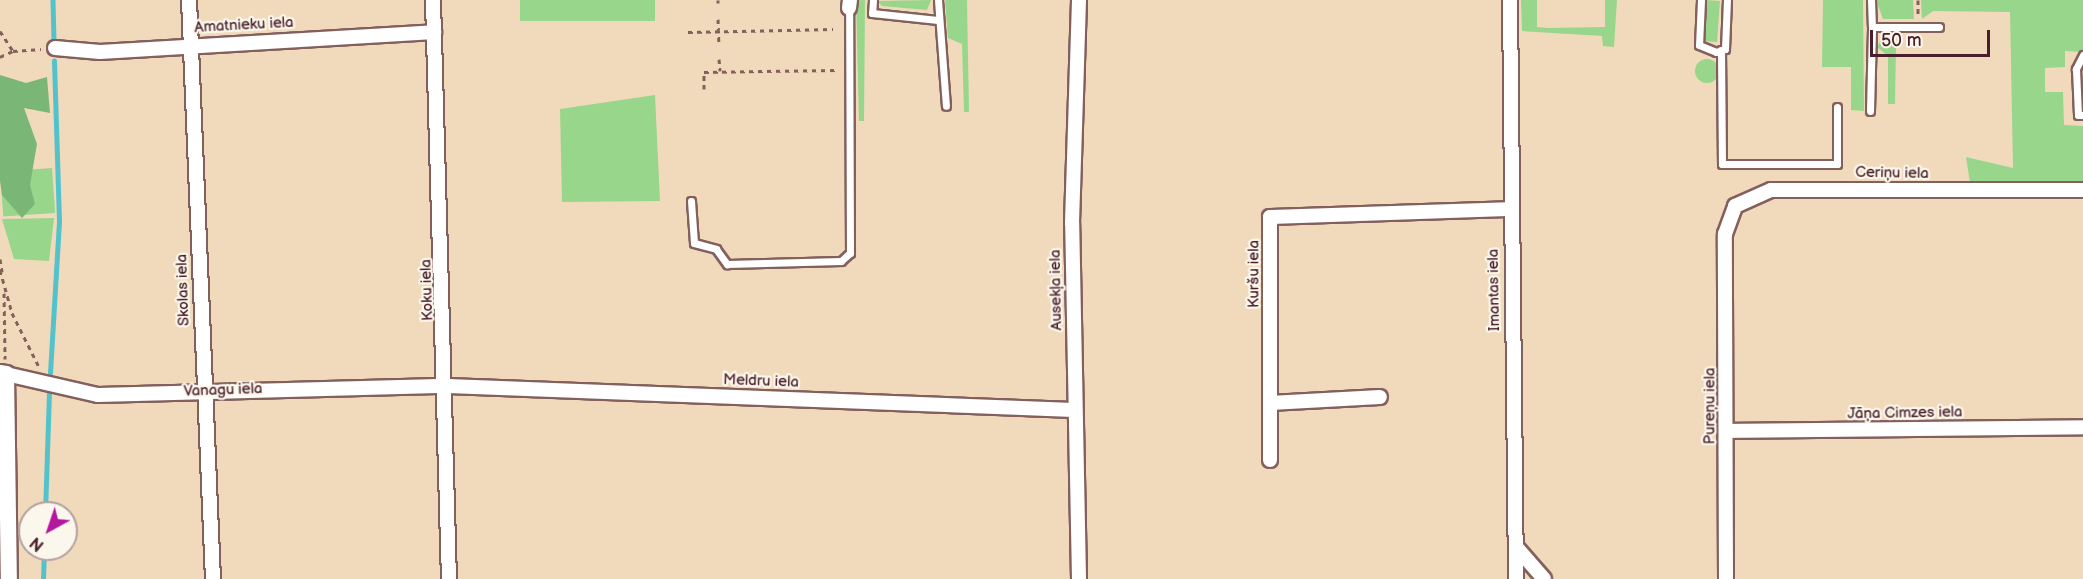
<!DOCTYPE html>
<html>
<head>
<meta charset="utf-8">
<style>
  body { margin:0 }
  #map { position:relative; width:2083px; height:579px; overflow:hidden; background:#f1dabb; font-family:"Balsamiq Sans",sans-serif }
  div>[style] { position:absolute }
  .green>* { inset:0; background:#98d68b; transform-origin:0 0 }
  .round { border-radius:50% }
  .forest>* { inset:0; background:#7ab777 }
  .stream>* { height:4.5px; margin:-2.25px; padding:0 2.25px; transform-origin:2.25px; border-radius:2.25px; background:#54c2cb }
  .path>* { height:3px; margin-top:-1.5px; transform-origin:0; background:repeating-linear-gradient(90deg,#84605d 0 4.5px,transparent 0 9px) }
  .roads { filter:drop-shadow(2px 0 #84605d) drop-shadow(-2px 0 #84605d) drop-shadow(0 2px #84605d) drop-shadow(0 -2px #84605d) }
  .service>* { height:7px; margin:-3.5px; padding:0 3.5px; transform-origin:3.5px; border-radius:3.5px; background:#fff }
  .minor>* { height:14px; margin:-7px; padding:0 7px; transform-origin:7px; border-radius:7px; background:#fff }
  .tertiary>* { height:16px; margin:-8px; padding:0 8px; transform-origin:8px; border-radius:8px; background:#fff }
  span { translate:-50% -50%; white-space:nowrap; text-align:center; line-height:1.15; -webkit-text-stroke:4.5px #fbf7ec; paint-order:stroke }
  .street-label { font-size:15px; color:#4a1f2b }
  .north { position:absolute; left:18px; top:501px; width:60px; height:60px; box-sizing:border-box; background:#fbf7ec; border:2px solid #b4a19f; border-radius:50%; rotate:220deg; font-size:16px; font-weight:700; line-height:24px; text-align:center; color:#4a1f2b }
  .north::after { content:''; display:block; margin:auto; width:21px; height:27px; background:#b5179e; clip-path:polygon(50% 0,100% 100%,50% 72%,0 100%) }
  .scale { position:absolute; left:1870px; top:30px; width:120px; height:27px; box-sizing:border-box; border:3px solid #4a1f2b; border-top:0; padding-left:8px; font-size:18px; line-height:21px; white-space:nowrap; color:#4a1f2b; -webkit-text-stroke:4px #fbf7ec; paint-order:stroke }
</style>
</head>
<body>
<div id="map">
  <div class="green">
    <div style="left:520px;top:0;width:135px;height:21px"></div>
    <div style="clip-path:polygon(856px 0,865px 0,864px 121px,859px 121px)"></div>
    <div style="clip-path:polygon(931px 0,927px 10px,882px 6px,877px 1px)"></div>
    <div style="clip-path:polygon(945px 0,967px 0,969px 112px,964px 112px,962px 44px,948px 38px)"></div>
    <div style="clip-path:polygon(1521px 0,1537px 0,1537px 27px,1548px 28px,1605px 27px,1605px 0,1617px 0,1614px 47px,1603px 46px,1602px 36px,1522px 31px)"></div>
    <div style="left:1706px;top:0;width:14px;height:41px;rotate:4deg"></div>
    <div style="clip-path:polygon(1823px 0,1863px 0,1864px 111px,1851px 110px,1851px 67px,1822px 67px)"></div>
    <div style="clip-path:polygon(1876px 0,1913px 0,1914px 19px,1883px 19px)"></div>
    <div style="clip-path:polygon(1921px 0,2083px 0,2083px 52px,2065px 51px,2065px 67px,2045px 68px,2045px 92px,2063px 92px,2064px 125px,2083px 126px,2083px 183px,1970px 183px,1966px 157px,2013px 168px,2010px 12px,1933px 11px,1922px 19px)"></div>
    <div style="clip-path:polygon(1883px 37px,1896px 46px,1895px 104px,1888px 104px,1888px 56px,1877px 47px)"></div>
    <div class="round" style="left:1695px;top:59px;width:24px;height:24px"></div>
    <div style="clip-path:polygon(655px 95px,660px 201px,562px 202px,560px 109px)"></div>
    <div style="left:52px;top:168px;width:45px;height:52px;rotate:86deg"></div>
    <div style="clip-path:polygon(54px 218px,49px 261px,14px 259px,2px 219px)"></div>
  </div>
  <div class="forest">
    <div style="clip-path:polygon(0 75px,26px 83px,47px 77px,50px 113px,24px 108px,37px 144px,30px 185px,35px 204px,22px 218px,2px 195px,0 181px)"></div>
  </div>
  <div class="stream">
    <div style="left:53px;top:0;width:41px;rotate:88.6deg"></div>
    <div style="left:50px;top:373px;width:152px;rotate:-86.6deg"></div>
    <div style="left:59px;top:221px;width:160px;rotate:-91.8deg"></div>
    <div style="left:45px;top:513px;width:121px;rotate:-88.1deg"></div>
    <div style="left:43px;top:579px;width:30px;rotate:-88deg"></div>
  </div>
  <div class="path">
    <div style="left:718px;top:0;width:3px;rotate:90deg"></div>
    <div style="left:1918px;top:0;width:16px;rotate:90deg"></div>
    <div style="left:718px;top:19px;width:25px;rotate:88deg"></div>
    <div style="left:0;top:31px;width:24px;rotate:57deg"></div>
    <div style="left:13px;top:51px;width:28px;rotate:-4deg"></div>
    <div style="left:688px;top:32px;width:145px;rotate:-1.2deg"></div>
    <div style="left:0;top:57px;width:14px;rotate:-25deg"></div>
    <div style="left:719px;top:59px;width:12px;rotate:85deg"></div>
    <div style="left:704px;top:89px;width:17px;rotate:-90deg"></div>
    <div style="left:704px;top:72px;width:134px;rotate:-0.9deg"></div>
    <div style="left:0;top:259px;width:13px;rotate:81deg"></div>
    <div style="left:0;top:270px;width:45px;rotate:74.4deg"></div>
    <div style="left:12px;top:313px;width:60px;rotate:63.4deg"></div>
    <div style="left:4px;top:293px;width:66px;rotate:89.1deg"></div>
  </div>
  <div class="roads">
    <div class="service">
      <div style="left:873px;top:0;width:13px;rotate:94deg"></div>
      <div style="left:872px;top:13px;width:66px;rotate:6.1deg"></div>
      <div style="left:938px;top:0;width:106px;rotate:85.7deg"></div>
      <div style="left:1701px;top:0;width:45px;rotate:92.5deg"></div>
      <div style="left:1699px;top:45px;width:18px;rotate:22deg"></div>
      <div style="left:1716px;top:52px;width:9px;rotate:-18deg"></div>
      <div style="left:1725px;top:49px;width:49px;rotate:-87.7deg"></div>
      <div style="left:1871px;top:0;width:27px;rotate:88deg"></div>
      <div style="left:1872px;top:27px;width:67px"></div>
      <div style="left:1721px;top:50px;width:114px;rotate:89.5deg"></div>
      <div style="left:1722px;top:164px;width:115px"></div>
      <div style="left:1837px;top:164px;width:57px;rotate:-90deg"></div>
      <div style="left:2083px;top:55px;width:16px;rotate:117deg"></div>
      <div style="left:2076px;top:69px;width:46px;rotate:87.5deg"></div>
      <div style="left:2078px;top:115px;width:5px"></div>
      <div style="left:1870px;top:111px;width:84px;rotate:-88.6deg"></div>
      <div style="left:691px;top:201px;width:42px;rotate:85.9deg"></div>
      <div style="left:694px;top:243px;width:23px;rotate:15deg"></div>
      <div style="left:716px;top:249px;width:19px;rotate:54deg"></div>
      <div style="left:727px;top:264px;width:114px;rotate:-1.5deg"></div>
      <div style="left:841px;top:261px;width:12px;rotate:-42deg"></div>
      <div style="left:850px;top:253px;width:245px;rotate:-90.2deg"></div>
    </div>
    <div class="minor">
      <div style="left:189px;top:0;width:579px;rotate:87.63deg"></div>
      <div style="left:433px;top:0;width:579px;rotate:88.42deg"></div>
      <div style="left:1510px;top:0;width:579px;rotate:89.41deg"></div>
      <div style="left:849px;top:8px;width:8px;rotate:-83deg"></div>
      <div style="left:55px;top:48px;width:45px;rotate:5.1deg"></div>
      <div style="left:100px;top:52px;width:335px;rotate:-3.4deg"></div>
      <div style="left:6px;top:374px;width:94px;rotate:12.9deg"></div>
      <div style="left:98px;top:395px;width:350px;rotate:-1.5deg"></div>
      <div style="left:448px;top:386px;width:626px;rotate:2.2deg"></div>
      <div style="left:1270px;top:403px;width:110px;rotate:-3.1deg"></div>
      <div style="left:1726px;top:431px;width:357px;rotate:-0.6deg"></div>
      <div style="left:1270px;top:460px;width:243px;rotate:-90deg"></div>
      <div style="left:1270px;top:217px;width:238px;rotate:-1.9deg"></div>
      <div style="left:1517px;top:548px;width:41px;rotate:48.9deg"></div>
      <div style="left:1079px;top:579px;width:356px;rotate:-91.1deg"></div>
      <div style="left:1072px;top:223px;width:223px;rotate:-88.2deg"></div>
      <div style="left:1726px;top:579px;width:345px;rotate:-90.2deg"></div>
      <div style="left:1725px;top:234px;width:30px;rotate:-70deg"></div>
      <div style="left:1735px;top:206px;width:39px;rotate:-24deg"></div>
      <div style="left:1771px;top:190px;width:312px"></div>
    </div>
    <div class="tertiary">
      <div style="left:0;top:373px;width:6px;rotate:9deg"></div>
      <div style="left:6px;top:374px;width:205px;rotate:89.2deg"></div>
    </div>
  </div>
  <div class="street-label">
    <span style="left:244px;top:25px;rotate:-3deg">Amatnieku iela</span>
    <span style="left:1892px;top:173px;rotate:1deg">Ceriņu iela</span>
    <span style="left:1254px;top:274px;rotate:-90deg">Kuršu iela</span>
    <span style="left:183px;top:290px;rotate:-92deg">Skolas iela</span>
    <span style="left:427px;top:290px;rotate:-92deg">Koku iela</span>
    <span style="left:1056px;top:290px;rotate:-91deg">Ausekļa iela</span>
    <span style="left:1494px;top:290px;rotate:-91deg">Imantas iela</span>
    <span style="left:761px;top:381px;rotate:2deg">Meldru iela</span>
    <span style="left:223px;top:390px;rotate:-2deg">Vanagu iela</span>
    <span style="left:1710px;top:406px;rotate:-90deg">Pureņu iela</span>
    <span style="left:1905px;top:413px;rotate:-1deg">Jāņa Cimzes iela</span>
  </div>
  <div class="north">N</div>
  <div class="scale">50 m</div>
</div>
</body>
</html>
